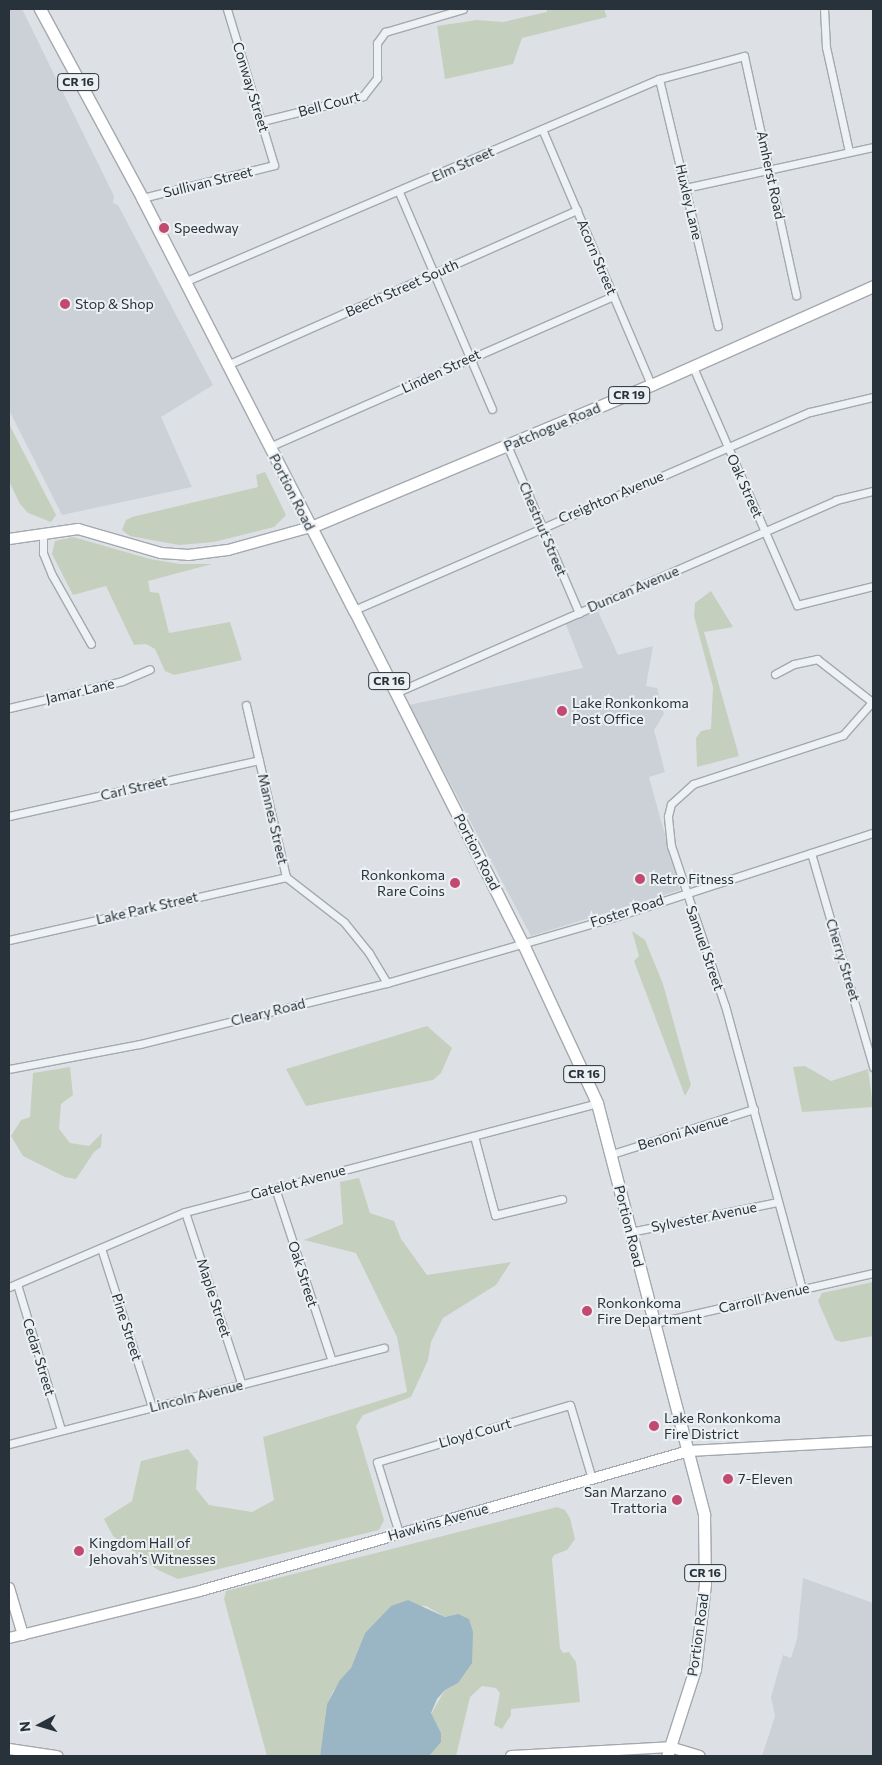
<!DOCTYPE html>
<html>
<head>
<meta charset="utf-8">
<style>
  body { margin:0 }
  #map { position:relative; width:882px; height:1765px; overflow:hidden; background:#dde1e5; font-family:Commissioner,sans-serif }
  div>[style] { position:absolute }
  .built>* { inset:0; background:#cbd1d6 }
  .green>* { inset:0; background:#c5cfbe }
  .water>* { inset:0; background:#9ab5c3 }
  .roads { filter:drop-shadow(1px 0 #a3a9ae) drop-shadow(-1px 0 #a3a9ae) drop-shadow(0 1px #a3a9ae) drop-shadow(0 -1px #a3a9ae) }
  .street>* { height:7px; margin:-3.5px; padding:0 3.5px; transform-origin:3.5px; border-radius:3.5px; background:#eff2f4 }
  .secondary>* { height:10px; margin:-5px; padding:0 5px; transform-origin:5px; border-radius:5px; background:#fff }
  .primary>* { height:11px; margin:-5.5px; padding:0 5.5px; transform-origin:5.5px; border-radius:5.5px; background:#fff }
  .dots>* { width:14px; height:14px; translate:-50% -50%; box-sizing:border-box; border:2px solid #ecf0f3; border-radius:50% }
  span { translate:-50% -50%; white-space:nowrap; text-align:center; line-height:1.15; -webkit-text-stroke:4px #ecf0f3; paint-order:stroke }
  .shield-label span { padding:1px 4px; background:#ecf0f3; border:1px solid; border-radius:4px; -webkit-text-stroke-width:0 }
  .shield-label { font-size:12px; color:#27323a; font-weight:700 }
  .street-label { font-size:14px; color:#27323a }
  .poi-label { font-size:14px; color:#27323a }
  .left { translate:0 -50%; text-align:left }
  .right { translate:-100% -50%; text-align:right }
  .frame { position:absolute; inset:0; border:10px solid #27323a; pointer-events:none }
  .north { position:absolute; left:15px; top:1700px; width:50px; height:50px; -webkit-text-stroke:4px #ecf0f3; paint-order:stroke; rotate:264deg; font-size:14px; font-weight:700; line-height:20px; text-align:center; color:#27323a }
  .north::after { content:''; display:block; margin:auto; width:18px; height:22px; background:#27323a; clip-path:polygon(50% 0,100% 100%,50% 72%,0 100%) }
</style>
</head>
<body>
<div id="map">
  <div class="built">
    <div style="clip-path:polygon(9px 9px,22px 9px,114px 196px,113px 203px,118px 205px,213px 385px,161px 417px,192px 487px,62px 515px,9px 410px)"></div>
    <div style="clip-path:polygon(597px 609px,618px 655px,653px 646px,646px 686px,657px 688px,664px 714px,654px 730px,665px 772px,649px 777px,680px 890px,531px 936px,409px 705px,583px 668px,565px 622px)"></div>
    <div style="clip-path:polygon(803px 1578px,873px 1603px,873px 1756px,762px 1756px,775px 1716px,771px 1697px,783px 1655px,791px 1658px,797px 1639px)"></div>
  </div>
  <div class="green">
    <div style="clip-path:polygon(547px 9px,604px 9px,607px 17px,522px 38px,513px 64px,445px 79px,437px 26px,477px 20px,503px 22px,547px 12px)"></div>
    <div style="clip-path:polygon(9px 424px,56px 515px,51px 522px,28px 513px,20px 504px,9px 481px)"></div>
    <div style="clip-path:polygon(265px 472px,286px 515px,274px 527px,214px 542px,179px 545px,130px 536px,122px 530px,126px 520px,132px 517px,258px 487px,256px 475px)"></div>
    <div style="clip-path:polygon(73px 537px,150px 559px,180px 564px,212px 564px,148px 581px,150px 592px,159px 593px,169px 633px,230px 622px,242px 660px,174px 675px,165px 671px,155px 649px,146px 644px,134px 645px,106px 586px,73px 595px,52px 554px,55px 541px)"></div>
    <div style="clip-path:polygon(711px 591px,733px 627px,704px 632px,739px 756px,697px 767px,696px 738px,701px 731px,711px 729px,713px 687px,694px 616px,695px 603px)"></div>
    <div style="clip-path:polygon(632px 931px,645px 940px,663px 984px,691px 1085px,685px 1096px,634px 961px,639px 956px)"></div>
    <div style="clip-path:polygon(427px 1026px,452px 1048px,441px 1073px,433px 1080px,306px 1106px,286px 1069px)"></div>
    <div style="clip-path:polygon(805px 1066px,831px 1081px,868px 1069px,873px 1107px,802px 1112px,793px 1067px)"></div>
    <div style="clip-path:polygon(70px 1067px,73px 1095px,61px 1104px,59px 1129px,70px 1143px,89px 1146px,102px 1133px,101px 1147px,94px 1152px,76px 1179px,65px 1177px,23px 1156px,11px 1136px,21px 1120px,30px 1117px,33px 1073px)"></div>
    <div style="clip-path:polygon(359px 1178px,370px 1213px,394px 1221px,401px 1239px,427px 1275px,511px 1262px,496px 1285px,443px 1318px,431px 1342px,428px 1360px,411px 1397px,363px 1415px,356px 1426px,384px 1520px,379px 1530px,178px 1579px,158px 1570px,113px 1536px,104px 1519px,132px 1501px,141px 1461px,188px 1449px,198px 1462px,196px 1489px,209px 1505px,252px 1512px,274px 1500px,263px 1437px,407px 1392px,397px 1337px,356px 1253px,304px 1240px,343px 1224px,340px 1182px)"></div>
    <div style="clip-path:polygon(873px 1282px,873px 1336px,842px 1342px,835px 1340px,818px 1301px,822px 1293px)"></div>
    <div style="clip-path:polygon(557px 1507px,565px 1510px,570px 1518px,575px 1539px,567px 1550px,554px 1555px,552px 1559px,560px 1648px,563px 1653px,569px 1652px,576px 1662px,580px 1702px,511px 1709px,511px 1715px,502px 1729px,494px 1725px,500px 1693px,496px 1688px,482px 1686px,470px 1697px,456px 1756px,429px 1756px,441px 1733px,431px 1714px,445px 1690px,458px 1683px,458px 1614px,445px 1617px,426px 1606px,391px 1606px,365px 1633px,351px 1668px,333px 1691px,327px 1704px,320px 1756px,267px 1756px,224px 1599px,226px 1591px)"></div>
  </div>
  <div class="water">
    <div style="clip-path:polygon(408px 1600px,445px 1617px,458px 1614px,469px 1619px,473px 1632px,472px 1663px,458px 1683px,445px 1690px,437px 1699px,431px 1713px,441px 1733px,441px 1742px,429px 1756px,320px 1756px,327px 1704px,340px 1680px,351px 1668px,365px 1633px,391px 1606px)"></div>
  </div>
  <div class="roads">
    <div class="street">
      <div style="left:824px;top:9px;width:38px;rotate:87deg"></div>
      <div style="left:826px;top:47px;width:107px;rotate:77.6deg"></div>
      <div style="left:659px;top:79px;width:254px;rotate:76.6deg"></div>
      <div style="left:262px;top:121px;width:104px;rotate:-13.9deg"></div>
      <div style="left:363px;top:96px;width:23px;rotate:-52deg"></div>
      <div style="left:377px;top:78px;width:35px;rotate:-90deg"></div>
      <div style="left:377px;top:43px;width:14px;rotate:-54deg"></div>
      <div style="left:385px;top:32px;width:81px;rotate:-16.4deg"></div>
      <div style="left:542px;top:129px;width:278px;rotate:66.9deg"></div>
      <div style="left:685px;top:188px;width:192px;rotate:-12.3deg"></div>
      <div style="left:399px;top:192px;width:236px;rotate:66.8deg"></div>
      <div style="left:142px;top:198px;width:136px;rotate:-14deg"></div>
      <div style="left:274px;top:165px;width:163px;rotate:-106.8deg"></div>
      <div style="left:184px;top:282px;width:517px;rotate:-23.14deg"></div>
      <div style="left:659px;top:79px;width:88px;rotate:-15.1deg"></div>
      <div style="left:744px;top:56px;width:245px;rotate:77.7deg"></div>
      <div style="left:227px;top:365px;width:383px;rotate:-23.9deg"></div>
      <div style="left:693px;top:367px;width:260px;rotate:66.4deg"></div>
      <div style="left:797px;top:605px;width:78px;rotate:-14deg"></div>
      <div style="left:507px;top:445px;width:183px;rotate:66.8deg"></div>
      <div style="left:269px;top:447px;width:376px;rotate:-23.7deg"></div>
      <div style="left:43px;top:532px;width:21px;rotate:90deg"></div>
      <div style="left:43px;top:553px;width:24px;rotate:68deg"></div>
      <div style="left:52px;top:575px;width:79px;rotate:60.5deg"></div>
      <div style="left:354px;top:610px;width:497px;rotate:-23.5deg"></div>
      <div style="left:810px;top:412px;width:65px;rotate:-13.4deg"></div>
      <div style="left:775px;top:674px;width:21px;rotate:-28deg"></div>
      <div style="left:794px;top:664px;width:24px;rotate:-12deg"></div>
      <div style="left:817px;top:659px;width:70px;rotate:38deg"></div>
      <div style="left:395px;top:693px;width:481px;rotate:-23.6deg"></div>
      <div style="left:836px;top:500px;width:38px;rotate:-14deg"></div>
      <div style="left:246px;top:705px;width:177px;rotate:76.9deg"></div>
      <div style="left:286px;top:877px;width:73px;rotate:37.8deg"></div>
      <div style="left:344px;top:922px;width:40px;rotate:51deg"></div>
      <div style="left:369px;top:953px;width:35px;rotate:59deg"></div>
      <div style="left:9px;top:708px;width:116px;rotate:-13.4deg"></div>
      <div style="left:122px;top:681px;width:30px;rotate:-23deg"></div>
      <div style="left:9px;top:816px;width:256px;rotate:-12.6deg"></div>
      <div style="left:811px;top:853px;width:223px;rotate:73.8deg"></div>
      <div style="left:9px;top:940px;width:284px;rotate:-12.8deg"></div>
      <div style="left:9px;top:1069px;width:133px;rotate:-10.8deg"></div>
      <div style="left:140px;top:1044px;width:254px;rotate:-13.9deg"></div>
      <div style="left:387px;top:983px;width:233px;rotate:-16.2deg"></div>
      <div style="left:611px;top:918px;width:275px;rotate:-18deg"></div>
      <div style="left:474px;top:1136px;width:82px;rotate:75.1deg"></div>
      <div style="left:495px;top:1215px;width:69px;rotate:-13.4deg"></div>
      <div style="left:612px;top:1154px;width:149px;rotate:-17.6deg"></div>
      <div style="left:275px;top:1188px;width:182px;rotate:71.8deg"></div>
      <div style="left:185px;top:1212px;width:182px;rotate:71.8deg"></div>
      <div style="left:630px;top:1232px;width:151px;rotate:-11.5deg"></div>
      <div style="left:101px;top:1248px;width:167px;rotate:72.2deg"></div>
      <div style="left:17px;top:1284px;width:152px;rotate:73.2deg"></div>
      <div style="left:9px;top:1287px;width:191px;rotate:-23.1deg"></div>
      <div style="left:185px;top:1212px;width:426px;rotate:-14.8deg"></div>
      <div style="left:802px;top:1289px;width:293px;rotate:-105.2deg"></div>
      <div style="left:725px;top:1006px;width:169px;rotate:-108.6deg"></div>
      <div style="left:671px;top:846px;width:30px;rotate:-96deg"></div>
      <div style="left:668px;top:816px;width:12px;rotate:-76deg"></div>
      <div style="left:671px;top:804px;width:30px;rotate:-42deg"></div>
      <div style="left:693px;top:784px;width:158px;rotate:-18.1deg"></div>
      <div style="left:843px;top:735px;width:45px;rotate:-48.6deg"></div>
      <div style="left:655px;top:1323px;width:224px;rotate:-12.9deg"></div>
      <div style="left:9px;top:1444px;width:387px;rotate:-14.4deg"></div>
      <div style="left:399px;top:1533px;width:74px;rotate:-107.2deg"></div>
      <div style="left:377px;top:1462px;width:201px;rotate:-16.5deg"></div>
      <div style="left:570px;top:1405px;width:77px;rotate:73.4deg"></div>
    </div>
    <div class="secondary">
      <div style="left:9px;top:539px;width:70px;rotate:-8.2deg"></div>
      <div style="left:78px;top:529px;width:86px;rotate:16.1deg"></div>
      <div style="left:161px;top:553px;width:27px;rotate:4deg"></div>
      <div style="left:188px;top:555px;width:40px;rotate:-7.1deg"></div>
      <div style="left:228px;top:550px;width:86px;rotate:-15.5deg"></div>
      <div style="left:9px;top:1588px;width:49px;rotate:73.4deg"></div>
      <div style="left:9px;top:1638px;width:197px;rotate:-13.8deg"></div>
      <div style="left:200px;top:1591px;width:509px;rotate:-15.98deg"></div>
      <div style="left:689px;top:1451px;width:184px;rotate:-3.1deg"></div>
      <div style="left:9px;top:1749px;width:49px;rotate:8.3deg"></div>
      <div style="left:511px;top:1756px;width:159px;rotate:-3.2deg"></div>
      <div style="left:670px;top:1747px;width:31px;rotate:17deg"></div>
    </div>
    <div class="primary">
      <div style="left:40px;top:9px;width:215px;rotate:61.6deg"></div>
      <div style="left:142px;top:198px;width:463px;rotate:62.8deg"></div>
      <div style="left:354px;top:610px;width:374px;rotate:63.2deg"></div>
      <div style="left:523px;top:944px;width:175px;rotate:65deg"></div>
      <div style="left:597px;top:1103px;width:426px;rotate:75.4deg"></div>
      <div style="left:704px;top:1515px;width:69px;rotate:89.2deg"></div>
      <div style="left:705px;top:1584px;width:86px;rotate:96.7deg"></div>
      <div style="left:695px;top:1669px;width:91px;rotate:107.8deg"></div>
      <div style="left:311px;top:527px;width:368px;rotate:-22.7deg"></div>
      <div style="left:651px;top:385px;width:243px;rotate:-24deg"></div>
    </div>
  </div>
  <div class="dots">
    <div style="left:164px;top:228px;background:#c24a70"></div>
    <div style="left:65px;top:304px;background:#c24a70"></div>
    <div style="left:562px;top:711px;background:#c24a70"></div>
    <div style="left:640px;top:879px;background:#c24a70"></div>
    <div style="left:455px;top:883px;background:#c24a70"></div>
    <div style="left:587px;top:1311px;background:#c24a70"></div>
    <div style="left:654px;top:1426px;background:#c24a70"></div>
    <div style="left:728px;top:1479px;background:#c24a70"></div>
    <div style="left:677px;top:1500px;background:#c24a70"></div>
    <div style="left:79px;top:1551px;background:#c24a70"></div>
  </div>
  <div class="shield-label">
    <span style="left:78px;top:82px">CR 16</span>
    <span style="left:629px;top:395px">CR 19</span>
    <span style="left:389px;top:681px">CR 16</span>
    <span style="left:584px;top:1074px">CR 16</span>
    <span style="left:705px;top:1573px">CR 16</span>
  </div>
  <div class="street-label">
    <span style="left:251px;top:87px;rotate:73deg">Conway Street</span>
    <span style="left:329px;top:104px;rotate:-15deg">Bell Court</span>
    <span style="left:463px;top:164px;rotate:-24deg">Elm Street</span>
    <span style="left:771px;top:175px;rotate:78deg">Amherst Road</span>
    <span style="left:208px;top:182px;rotate:-14deg">Sullivan Street</span>
    <span style="left:689px;top:202px;rotate:77deg">Huxley Lane</span>
    <span style="left:597px;top:257px;rotate:67deg">Acorn Street</span>
    <span style="left:402px;top:288px;rotate:-24deg">Beech Street South</span>
    <span style="left:441px;top:371px;rotate:-25deg">Linden Street</span>
    <span style="left:552px;top:427px;rotate:-23deg">Patchogue Road</span>
    <span style="left:745px;top:486px;rotate:66deg">Oak Street</span>
    <span style="left:292px;top:492px;rotate:63deg">Portion Road</span>
    <span style="left:611px;top:497px;rotate:-23deg">Creighton Avenue</span>
    <span style="left:543px;top:529px;rotate:67deg">Chestnut Street</span>
    <span style="left:633px;top:589px;rotate:-23deg">Duncan Avenue</span>
    <span style="left:80px;top:691px;rotate:-13deg">Jamar Lane</span>
    <span style="left:134px;top:788px;rotate:-13deg">Carl Street</span>
    <span style="left:273px;top:819px;rotate:77deg">Mannes Street</span>
    <span style="left:477px;top:852px;rotate:63deg">Portion Road</span>
    <span style="left:147px;top:908px;rotate:-13deg">Lake Park Street</span>
    <span style="left:627px;top:911px;rotate:-18deg">Foster Road</span>
    <span style="left:705px;top:948px;rotate:71deg">Samuel Street</span>
    <span style="left:843px;top:960px;rotate:73deg">Cherry Street</span>
    <span style="left:268px;top:1012px;rotate:-14deg">Cleary Road</span>
    <span style="left:683px;top:1132px;rotate:-17deg">Benoni Avenue</span>
    <span style="left:298px;top:1182px;rotate:-15deg">Gatelot Avenue</span>
    <span style="left:704px;top:1217px;rotate:-11deg">Sylvester Avenue</span>
    <span style="left:629px;top:1226px;rotate:76deg">Portion Road</span>
    <span style="left:303px;top:1274px;rotate:72deg">Oak Street</span>
    <span style="left:214px;top:1298px;rotate:72deg">Maple Street</span>
    <span style="left:764px;top:1298px;rotate:-13deg">Carroll Avenue</span>
    <span style="left:127px;top:1327px;rotate:72deg">Pine Street</span>
    <span style="left:39px;top:1357px;rotate:73deg">Cedar Street</span>
    <span style="left:196px;top:1396px;rotate:-14deg">Lincoln Avenue</span>
    <span style="left:475px;top:1433px;rotate:-16deg">Lloyd Court</span>
    <span style="left:438px;top:1522px;rotate:-16deg">Hawkins Avenue</span>
    <span style="left:698px;top:1635px;rotate:-82deg">Portion Road</span>
  </div>
  <div class="poi-label">
    <span class="left" style="left:174px;top:228px">Speedway</span>
    <span class="left" style="left:75px;top:304px">Stop &amp; Shop</span>
    <span class="left" style="left:572px;top:711px">Lake Ronkonkoma<br>Post Office</span>
    <span class="right" style="left:445px;top:883px">Ronkonkoma<br>Rare Coins</span>
    <span class="left" style="left:650px;top:879px">Retro Fitness</span>
    <span class="left" style="left:597px;top:1311px">Ronkonkoma<br>Fire Department</span>
    <span class="left" style="left:664px;top:1426px">Lake Ronkonkoma<br>Fire District</span>
    <span class="left" style="left:738px;top:1479px">7-Eleven</span>
    <span class="right" style="left:667px;top:1500px">San Marzano<br>Trattoria</span>
    <span class="left" style="left:89px;top:1551px">Kingdom Hall of<br>Jehovah’s Witnesses</span>
  </div>
  <div class="frame"></div>
  <div class="north">N</div>
</div>
</body>
</html>
